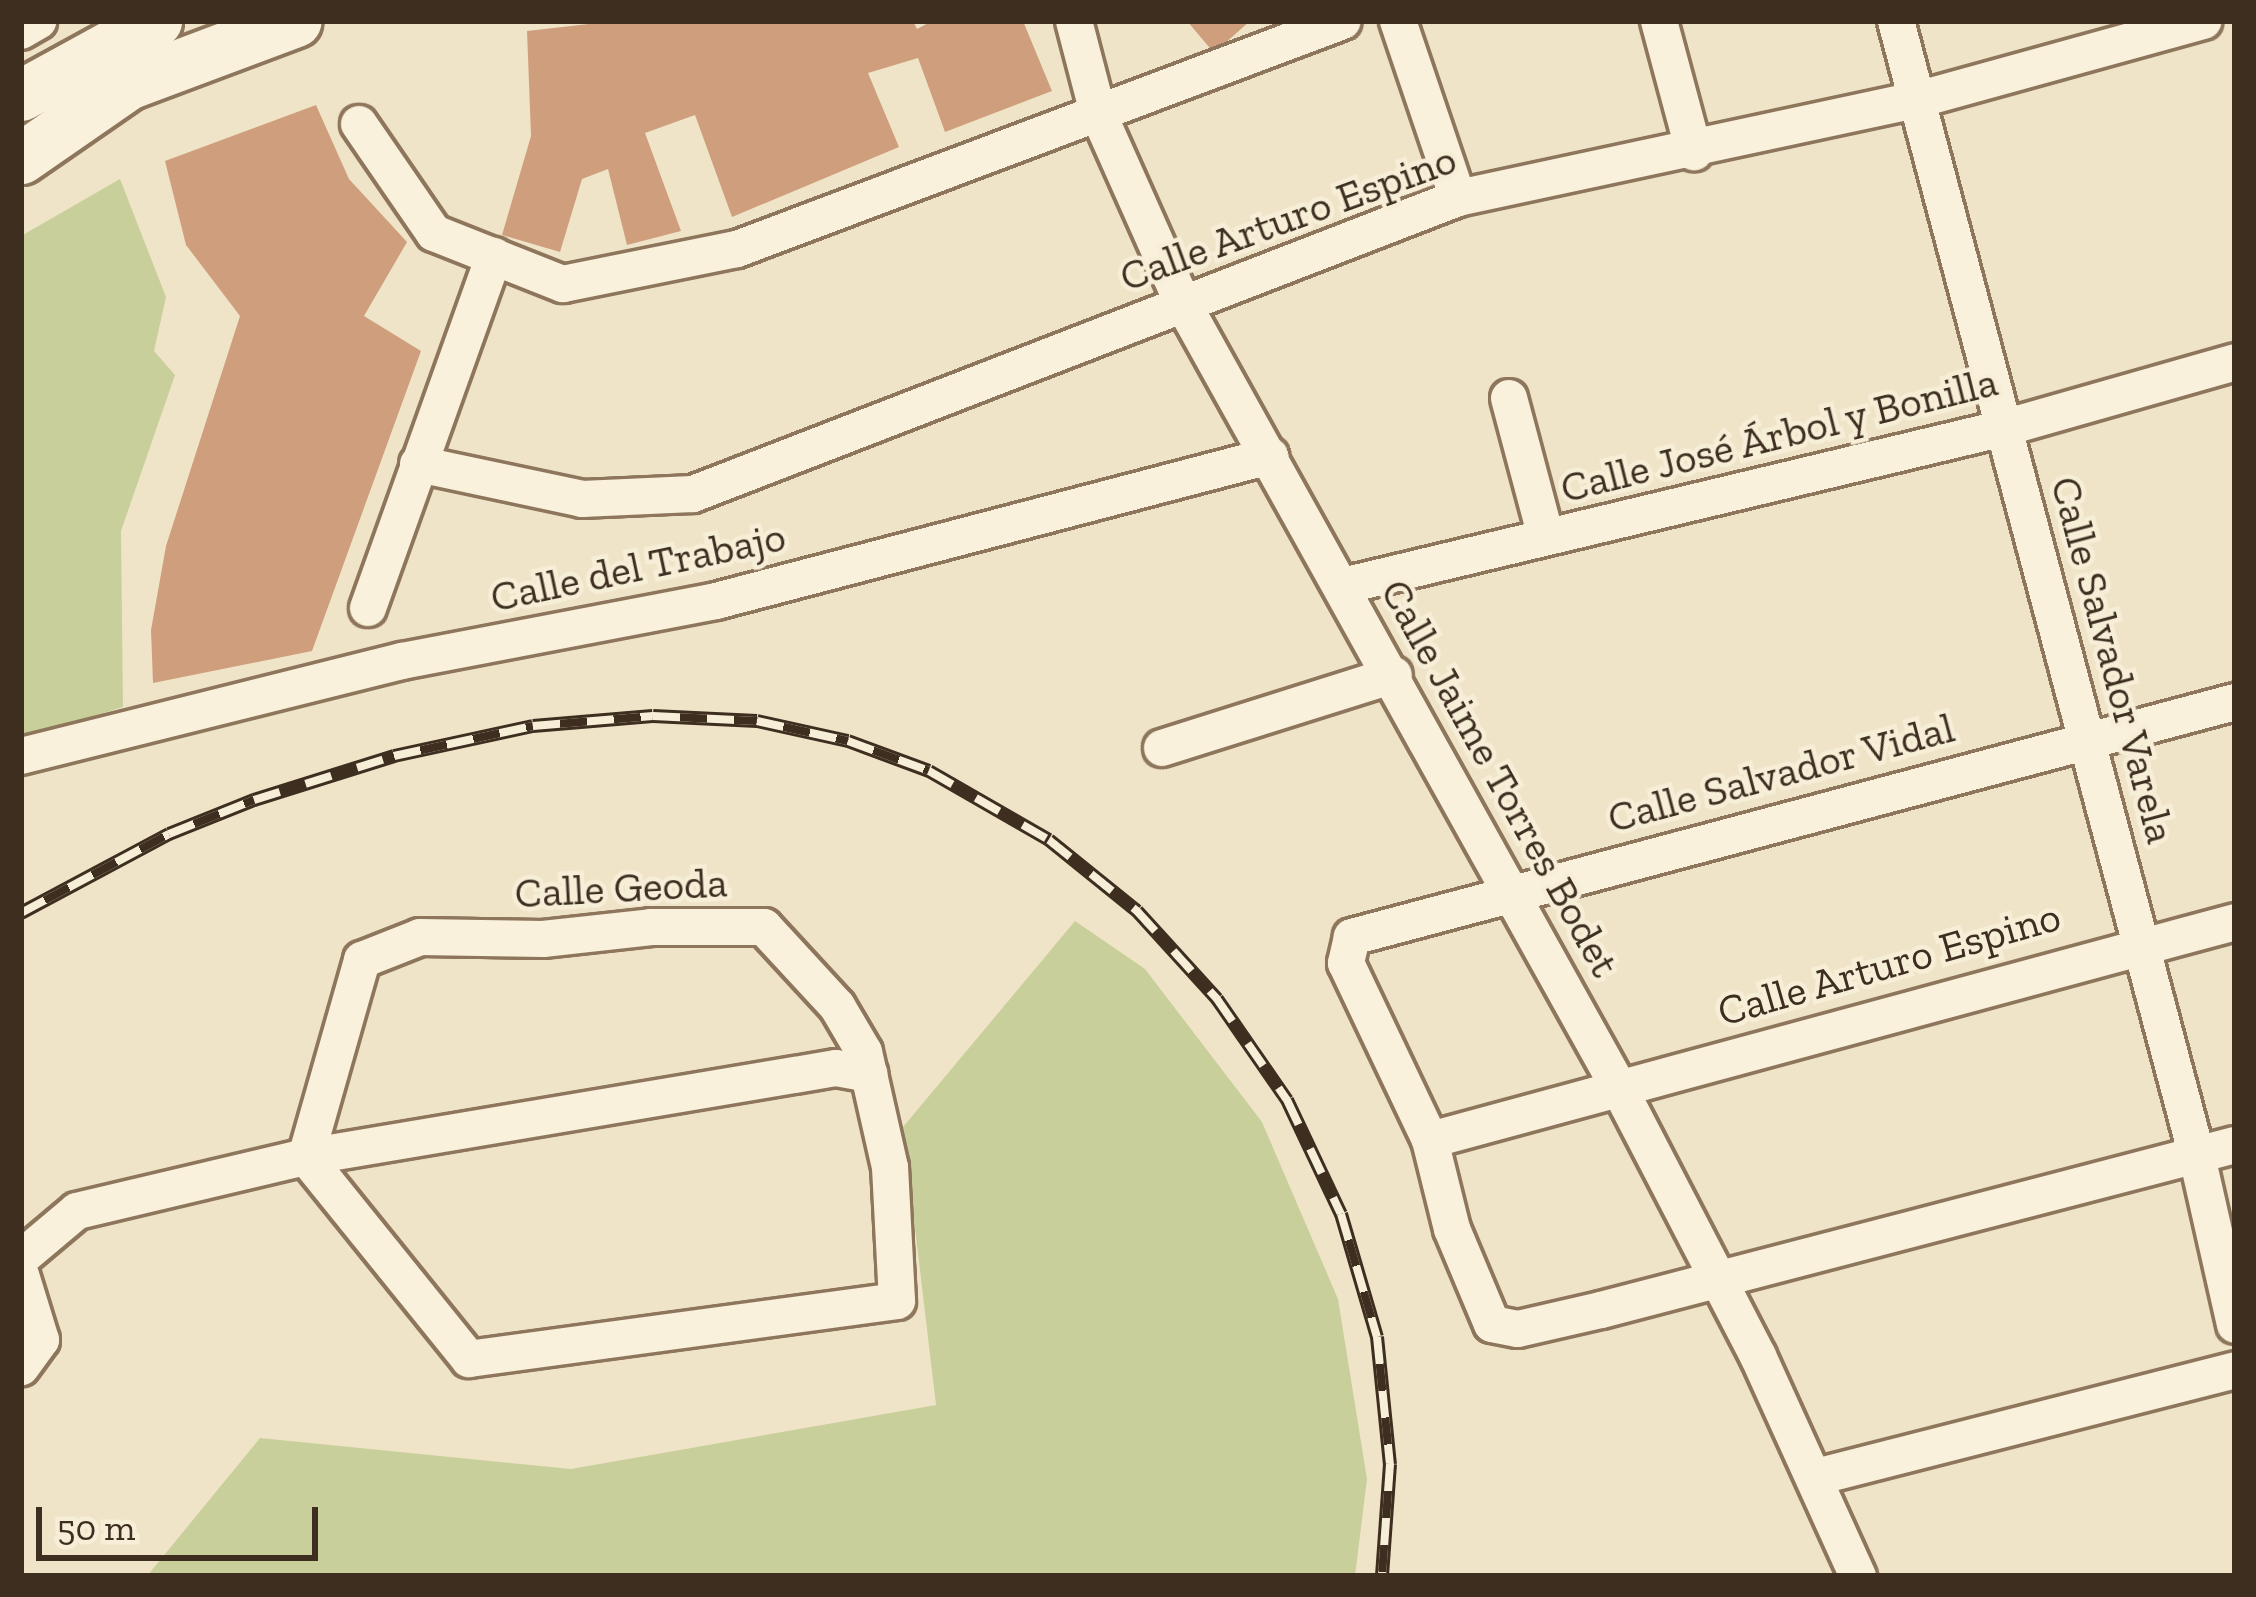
<!DOCTYPE html>
<html>
<head>
<meta charset="utf-8">
<style>
  body { margin:0 }
  #map { position:relative; width:2256px; height:1597px; overflow:hidden; background:#f0e4c8; font-family:"Zilla Slab",serif }
  div>[style] { position:absolute }
  .green>* { inset:0; background:#c9cf9b }
  .building>* { inset:0; background:#cf9f7d }
  .roads { filter:drop-shadow(3px 0 #8d765c) drop-shadow(-3px 0 #8d765c) drop-shadow(0 3px #8d765c) drop-shadow(0 -3px #8d765c) }
  .minor>* { height:36px; margin:-18px; padding:0 18px; transform-origin:18px; border-radius:18px; background:#faf1dc }
  .secondary>* { height:51px; margin:-25.5px; padding:0 25.5px; transform-origin:25.5px; border-radius:25.5px; background:#faf1dc }
  .rail>* { height:14px; margin-top:-7px; transform-origin:0; background:repeating-linear-gradient(90deg,#f7eed8 0 27px,#3d2e20 0 54px); box-sizing:border-box; border-block:3px solid #3d2e20 }
  span { translate:-50% -50%; white-space:nowrap; text-align:center; line-height:1.15; -webkit-text-stroke:9px #f7eed8; paint-order:stroke }
  .street-label { font-size:42px; color:#3d2e20 }
  .frame { position:absolute; inset:0; border:24px solid #3d2e20; pointer-events:none }
  .scale { position:absolute; left:36px; top:1507px; width:282px; height:54px; box-sizing:border-box; border:6px solid #3d2e20; border-top:0; padding-left:15px; font-size:36px; line-height:42px; white-space:nowrap; color:#3d2e20; -webkit-text-stroke:9px #f7eed8; paint-order:stroke }
</style>
</head>
<body>
<div id="map">
  <div class="green">
    <div style="clip-path:polygon(120px 179px,166px 297px,154px 351px,175px 375px,121px 531px,123px 707px,21px 738px,21px 236px)"></div>
    <div style="clip-path:polygon(1075px 921px,1145px 969px,1262px 1122px,1338px 1299px,1367px 1479px,1355px 1576px,147px 1576px,260px 1438px,571px 1469px,936px 1405px,903px 1127px)"></div>
  </div>
  <div class="building">
    <div style="clip-path:polygon(615px 21px,913px 21px,917px 29px,932px 21px,1023px 21px,1052px 91px,945px 132px,918px 58px,868px 73px,899px 147px,732px 217px,695px 115px,645px 133px,681px 231px,627px 245px,608px 169px,582px 179px,560px 252px,502px 235px,531px 136px,527px 31px)"></div>
    <div style="clip-path:polygon(1187px 21px,1250px 21px,1214px 53px)"></div>
    <div style="clip-path:polygon(316px 105px,349px 179px,407px 242px,364px 316px,421px 351px,312px 651px,153px 683px,151px 630px,166px 546px,240px 316px,186px 245px,165px 161px)"></div>
  </div>
  <div class="roads">
    <div class="minor">
      <div style="left:1074px;top:21px;width:95px;rotate:75.4deg"></div>
      <div style="left:1098px;top:113px;width:207px;rotate:66deg"></div>
      <div style="left:1182px;top:302px;width:897px;rotate:60.92deg"></div>
      <div style="left:1618px;top:1086px;width:304px;rotate:62.6deg"></div>
      <div style="left:1758px;top:1356px;width:242px;rotate:65.6deg"></div>
      <div style="left:1398px;top:21px;width:187px;rotate:71.3deg"></div>
      <div style="left:1659px;top:21px;width:136px;rotate:75deg"></div>
      <div style="left:1896px;top:21px;width:1174px;rotate:75.15deg"></div>
      <div style="left:2197px;top:1156px;width:173px;rotate:77.3deg"></div>
      <div style="left:21px;top:31px;width:20px;rotate:-30deg"></div>
      <div style="left:359px;top:124px;width:132px;rotate:55.5deg"></div>
      <div style="left:434px;top:233px;width:139px;rotate:21.6deg"></div>
      <div style="left:563px;top:284px;width:177px;rotate:-11.4deg"></div>
      <div style="left:737px;top:249px;width:647px;rotate:-20.62deg"></div>
      <div style="left:1509px;top:398px;width:144px;rotate:75.1deg"></div>
      <div style="left:418px;top:464px;width:168px;rotate:12deg"></div>
      <div style="left:582px;top:499px;width:111px;rotate:-2.6deg"></div>
      <div style="left:693px;top:494px;width:820px;rotate:-21.15deg"></div>
      <div style="left:1458px;top:198px;width:472px;rotate:-12.1deg"></div>
      <div style="left:1920px;top:99px;width:294px;rotate:-15.4deg"></div>
      <div style="left:1343px;top:586px;width:680px;rotate:-13.44deg"></div>
      <div style="left:2004px;top:428px;width:240px;rotate:-15.9deg"></div>
      <div style="left:368px;top:608px;width:374px;rotate:-70.3deg"></div>
      <div style="left:2235px;top:702px;width:914px;rotate:165.1deg"></div>
      <div style="left:1352px;top:937px;width:27px;rotate:103deg"></div>
      <div style="left:1346px;top:963px;width:196px;rotate:64.6deg"></div>
      <div style="left:1430px;top:1140px;width:92px;rotate:76.1deg"></div>
      <div style="left:1452px;top:1229px;width:103px;rotate:67.2deg"></div>
      <div style="left:1492px;top:1324px;width:26px;rotate:11deg"></div>
      <div style="left:1518px;top:1329px;width:85px;rotate:-12.9deg"></div>
      <div style="left:1601px;top:1310px;width:655px;rotate:-14.59deg"></div>
      <div style="left:1162px;top:748px;width:243px;rotate:-17.5deg"></div>
      <div style="left:21px;top:756px;width:393px;rotate:-14deg"></div>
      <div style="left:402px;top:661px;width:320px;rotate:-10.8deg"></div>
      <div style="left:716px;top:601px;width:573px;rotate:-14.67deg"></div>
      <div style="left:651px;top:927px;width:113px"></div>
      <div style="left:764px;top:927px;width:108px;rotate:47.3deg"></div>
      <div style="left:837px;top:1006px;width:53px;rotate:59.6deg"></div>
      <div style="left:864px;top:1052px;width:118px;rotate:77.3deg"></div>
      <div style="left:890px;top:1167px;width:134px;rotate:87deg"></div>
      <div style="left:897px;top:1301px;width:432px;rotate:172.3deg"></div>
      <div style="left:469px;top:1359px;width:260px;rotate:-128.9deg"></div>
      <div style="left:306px;top:1157px;width:205px;rotate:-74.1deg"></div>
      <div style="left:362px;top:960px;width:62px;rotate:-21.6deg"></div>
      <div style="left:420px;top:937px;width:123px;rotate:0.9deg"></div>
      <div style="left:543px;top:939px;width:109px;rotate:-6.3deg"></div>
      <div style="left:1430px;top:1140px;width:834px;rotate:-15.15deg"></div>
      <div style="left:21px;top:1258px;width:73px;rotate:-40deg"></div>
      <div style="left:77px;top:1211px;width:235px;rotate:-13.3deg"></div>
      <div style="left:306px;top:1157px;width:537px;rotate:-9.53deg"></div>
      <div style="left:836px;top:1068px;width:34px;rotate:10deg"></div>
      <div style="left:21px;top:1275px;width:68px;rotate:72.9deg"></div>
      <div style="left:41px;top:1340px;width:34px;rotate:126deg"></div>
      <div style="left:1816px;top:1477px;width:432px;rotate:-14.3deg"></div>
    </div>
    <div class="secondary">
      <div style="left:21px;top:95px;width:154px;rotate:-28.7deg"></div>
      <div style="left:21px;top:158px;width:130px;rotate:-34.7deg"></div>
      <div style="left:128px;top:84px;width:179px;rotate:-20.6deg"></div>
    </div>
  </div>
  <div class="rail">
    <div style="left:21px;top:913px;width:168px;rotate:-28.1deg"></div>
    <div style="left:169px;top:834px;width:92px;rotate:-21.8deg"></div>
    <div style="left:254px;top:800px;width:147px;rotate:-17.4deg"></div>
    <div style="left:394px;top:756px;width:142px;rotate:-12.2deg"></div>
    <div style="left:533px;top:726px;width:120px;rotate:-4.8deg"></div>
    <div style="left:653px;top:716px;width:104px;rotate:2.8deg"></div>
    <div style="left:757px;top:721px;width:93px;rotate:12.4deg"></div>
    <div style="left:848px;top:741px;width:86px;rotate:20.3deg"></div>
    <div style="left:929px;top:771px;width:138px;rotate:29.9deg"></div>
    <div style="left:1049px;top:840px;width:113px;rotate:38.9deg"></div>
    <div style="left:1137px;top:911px;width:119px;rotate:47.7deg"></div>
    <div style="left:1217px;top:999px;width:123px;rotate:55.3deg"></div>
    <div style="left:1287px;top:1100px;width:126px;rotate:64.7deg"></div>
    <div style="left:1341px;top:1214px;width:128px;rotate:73.7deg"></div>
    <div style="left:1377px;top:1337px;width:128px;rotate:84.2deg"></div>
    <div style="left:1390px;top:1464px;width:112px;rotate:94.1deg"></div>
  </div>
  <div class="street-label">
    <span style="left:1288px;top:218px;rotate:-20deg">Calle Arturo Espino</span>
    <span style="left:1779px;top:435px;rotate:-14deg">Calle José Árbol y Bonilla</span>
    <span style="left:638px;top:567px;rotate:-12deg">Calle del Trabajo</span>
    <span style="left:2113px;top:660px;rotate:75deg">Calle Salvador Varela</span>
    <span style="left:1781px;top:773px;rotate:-15deg">Calle Salvador Vidal</span>
    <span style="left:1500px;top:778px;rotate:61deg">Calle Jaime Torres Bodet</span>
    <span style="left:621px;top:888px;rotate:-3deg">Calle Geoda</span>
    <span style="left:1889px;top:964px;rotate:-16deg">Calle Arturo Espino</span>
  </div>
  <div class="frame"></div>
  <div class="scale">50 m</div>
</div>
</body>
</html>
